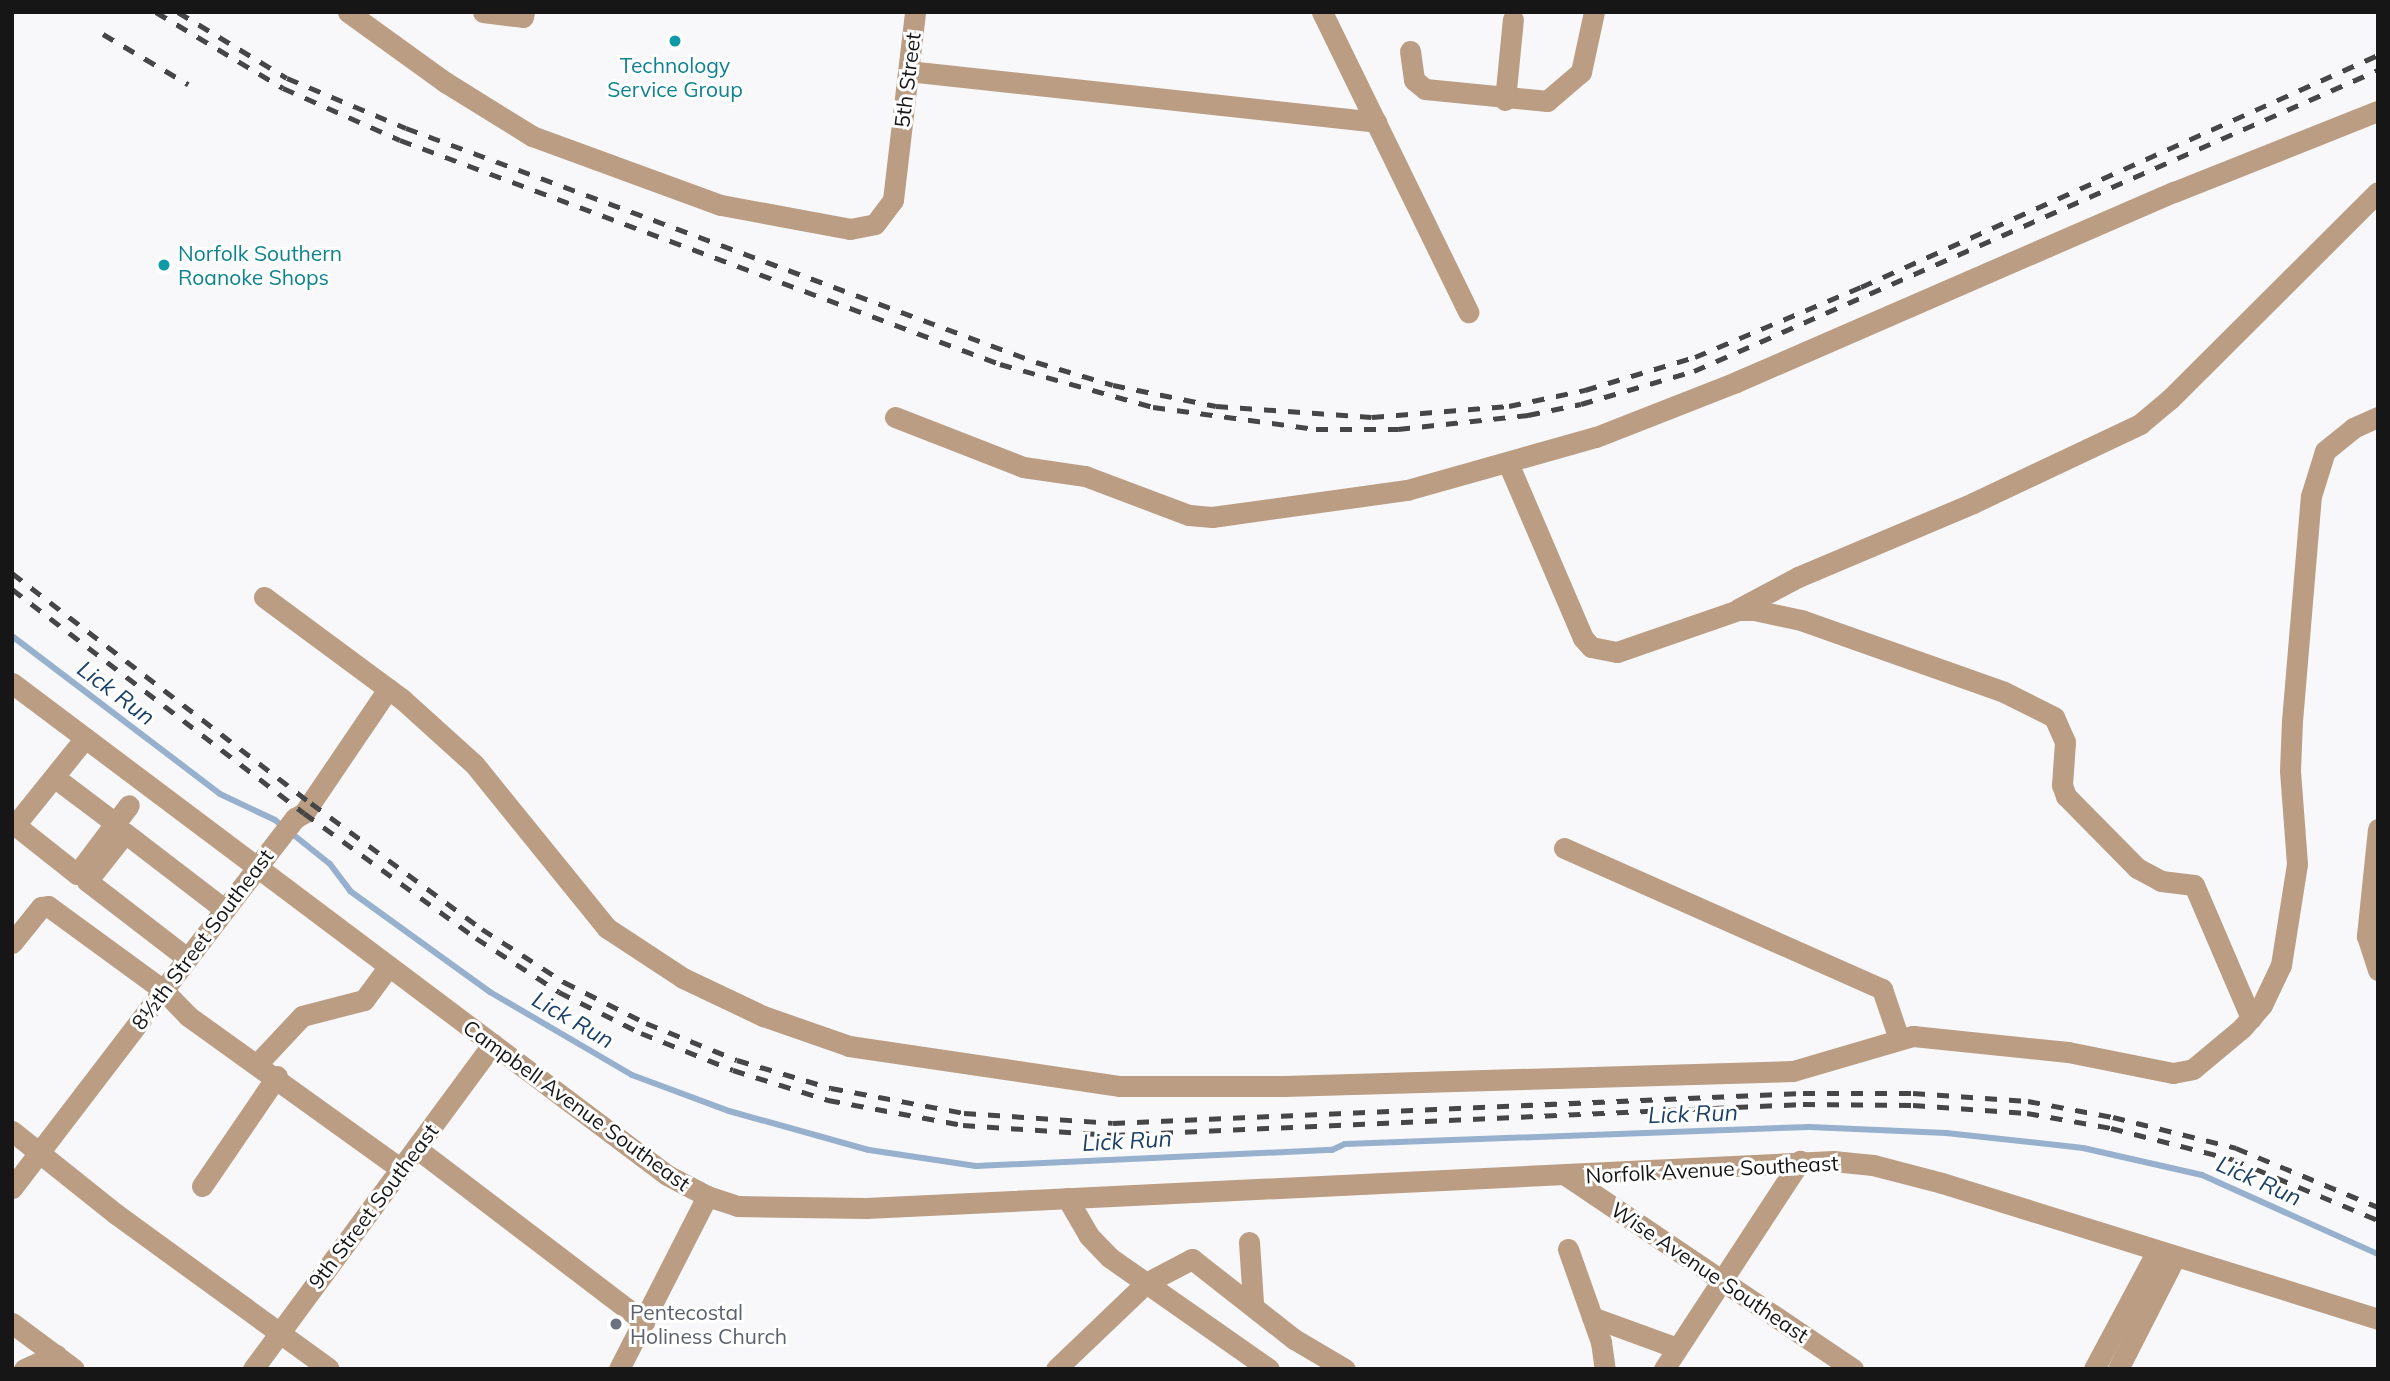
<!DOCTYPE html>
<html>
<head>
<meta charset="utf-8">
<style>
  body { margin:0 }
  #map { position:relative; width:2390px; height:1381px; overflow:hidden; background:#f8f8fa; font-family:Mulish,sans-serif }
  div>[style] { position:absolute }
  .stream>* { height:6px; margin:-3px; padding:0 3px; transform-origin:3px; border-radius:3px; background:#96b0cd }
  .minor>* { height:21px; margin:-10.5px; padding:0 10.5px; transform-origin:10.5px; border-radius:10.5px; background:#ba9d83 }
  .rail>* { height:5px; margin-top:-2.5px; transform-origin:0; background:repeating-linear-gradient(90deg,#464647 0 12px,transparent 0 24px) }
  .dots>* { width:19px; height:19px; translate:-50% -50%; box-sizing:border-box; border:4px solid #fff; border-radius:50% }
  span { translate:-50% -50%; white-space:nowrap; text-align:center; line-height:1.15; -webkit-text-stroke:6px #fff; paint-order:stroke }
  .culture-label { font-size:21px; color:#0d838f }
  .left { translate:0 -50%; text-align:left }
  .street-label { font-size:21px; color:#161616 }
  .worship-label { font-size:21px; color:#5b616d }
  .water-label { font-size:23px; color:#1c4169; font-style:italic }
  .frame { position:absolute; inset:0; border:14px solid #161616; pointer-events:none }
</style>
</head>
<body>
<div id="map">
  <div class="stream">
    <div style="left:12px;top:636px;width:261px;rotate:37.2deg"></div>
    <div style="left:220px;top:794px;width:61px;rotate:25.3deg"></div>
    <div style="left:275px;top:820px;width:70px;rotate:38.7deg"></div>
    <div style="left:330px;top:864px;width:34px;rotate:53deg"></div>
    <div style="left:350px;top:891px;width:173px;rotate:35.8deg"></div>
    <div style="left:490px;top:992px;width:164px;rotate:30.3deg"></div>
    <div style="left:632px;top:1075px;width:103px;rotate:20.4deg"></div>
    <div style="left:729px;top:1111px;width:145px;rotate:15.6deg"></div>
    <div style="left:869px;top:1150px;width:108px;rotate:8.5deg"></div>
    <div style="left:976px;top:1166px;width:356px;rotate:-2.6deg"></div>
    <div style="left:1332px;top:1150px;width:14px;rotate:-25deg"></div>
    <div style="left:1345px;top:1144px;width:465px;rotate:-2.1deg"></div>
    <div style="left:1810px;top:1127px;width:136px;rotate:2.5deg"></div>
    <div style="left:1946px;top:1133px;width:138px;rotate:6.2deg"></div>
    <div style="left:2083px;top:1148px;width:122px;rotate:12.8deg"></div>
    <div style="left:2202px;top:1175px;width:193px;rotate:24.2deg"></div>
  </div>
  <div class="minor">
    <div style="left:348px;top:12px;width:120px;rotate:35.8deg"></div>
    <div style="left:445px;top:82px;width:102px;rotate:31.8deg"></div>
    <div style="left:532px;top:136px;width:201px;rotate:20.1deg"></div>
    <div style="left:721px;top:205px;width:131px;rotate:10.5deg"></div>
    <div style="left:850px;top:229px;width:25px;rotate:-11deg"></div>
    <div style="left:875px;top:224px;width:30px;rotate:-53deg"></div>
    <div style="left:893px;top:200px;width:189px;rotate:-83.3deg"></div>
    <div style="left:483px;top:12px;width:40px;rotate:7.1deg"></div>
    <div style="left:523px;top:17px;width:5px;rotate:-79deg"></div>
    <div style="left:1322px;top:12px;width:334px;rotate:64deg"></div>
    <div style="left:1410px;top:51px;width:29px;rotate:82deg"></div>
    <div style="left:1414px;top:80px;width:14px;rotate:39deg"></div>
    <div style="left:1425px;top:89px;width:123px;rotate:5.6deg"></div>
    <div style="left:1547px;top:101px;width:45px;rotate:-40.5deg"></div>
    <div style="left:1581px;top:72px;width:61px;rotate:-77.8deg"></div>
    <div style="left:908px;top:71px;width:471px;rotate:6.2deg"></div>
    <div style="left:1505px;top:100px;width:81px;rotate:-84.4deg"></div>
    <div style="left:895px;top:417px;width:137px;rotate:21.3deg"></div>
    <div style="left:1023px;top:467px;width:63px;rotate:8.3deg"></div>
    <div style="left:1085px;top:476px;width:111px;rotate:20.6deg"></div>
    <div style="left:1189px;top:515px;width:23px;rotate:5deg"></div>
    <div style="left:1212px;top:517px;width:197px;rotate:-7.9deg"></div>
    <div style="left:1407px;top:490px;width:196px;rotate:-15.7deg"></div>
    <div style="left:1596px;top:437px;width:150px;rotate:-21.4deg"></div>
    <div style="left:1736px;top:382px;width:477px;rotate:-23.5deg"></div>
    <div style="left:2174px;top:192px;width:219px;rotate:-21.7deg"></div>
    <div style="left:1508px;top:463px;width:190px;rotate:66.8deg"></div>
    <div style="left:1583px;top:638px;width:12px;rotate:48deg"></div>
    <div style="left:1591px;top:647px;width:26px;rotate:11deg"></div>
    <div style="left:1617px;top:652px;width:128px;rotate:-19.1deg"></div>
    <div style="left:1738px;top:610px;width:16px"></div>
    <div style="left:1754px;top:610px;width:48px;rotate:12deg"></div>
    <div style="left:1801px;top:620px;width:215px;rotate:19.5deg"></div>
    <div style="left:2004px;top:692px;width:56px;rotate:26.6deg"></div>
    <div style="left:2054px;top:717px;width:27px;rotate:66deg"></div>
    <div style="left:2065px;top:742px;width:43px;rotate:94deg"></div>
    <div style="left:2062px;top:785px;width:12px;rotate:70deg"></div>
    <div style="left:2066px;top:796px;width:101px;rotate:45.4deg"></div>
    <div style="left:2137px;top:868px;width:27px;rotate:28deg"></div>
    <div style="left:2161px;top:881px;width:33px;rotate:7deg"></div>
    <div style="left:2194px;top:885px;width:145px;rotate:66.8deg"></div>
    <div style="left:264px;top:597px;width:172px;rotate:36.5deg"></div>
    <div style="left:402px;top:699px;width:97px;rotate:42.1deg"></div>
    <div style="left:474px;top:764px;width:211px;rotate:51deg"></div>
    <div style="left:607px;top:928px;width:91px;rotate:33.3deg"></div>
    <div style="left:683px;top:978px;width:89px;rotate:25.4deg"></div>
    <div style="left:763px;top:1016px;width:91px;rotate:19.2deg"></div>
    <div style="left:849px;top:1046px;width:274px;rotate:8.4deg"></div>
    <div style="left:1120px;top:1086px;width:164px"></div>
    <div style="left:1284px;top:1086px;width:509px;rotate:-1.69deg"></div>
    <div style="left:1793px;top:1071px;width:125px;rotate:-16.3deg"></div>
    <div style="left:1913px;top:1036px;width:156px;rotate:5.9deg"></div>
    <div style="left:2068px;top:1052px;width:107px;rotate:11.3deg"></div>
    <div style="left:2173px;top:1073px;width:20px;rotate:-11deg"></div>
    <div style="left:2193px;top:1069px;width:64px;rotate:-39.9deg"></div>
    <div style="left:2242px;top:1028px;width:30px;rotate:-49deg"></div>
    <div style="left:2262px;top:1005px;width:44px;rotate:-64.6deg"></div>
    <div style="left:2281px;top:965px;width:102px;rotate:-81deg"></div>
    <div style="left:2297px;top:864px;width:94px;rotate:-94.3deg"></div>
    <div style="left:2290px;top:770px;width:49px;rotate:-87.7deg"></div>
    <div style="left:2292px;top:721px;width:226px;rotate:-85.2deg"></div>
    <div style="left:2311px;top:496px;width:47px;rotate:-72.7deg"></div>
    <div style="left:2325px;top:451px;width:36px;rotate:-39deg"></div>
    <div style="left:2353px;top:428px;width:27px;rotate:-24deg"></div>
    <div style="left:1738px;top:609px;width:68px;rotate:-28.1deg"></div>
    <div style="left:1798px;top:577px;width:190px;rotate:-22.9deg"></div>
    <div style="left:1973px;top:503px;width:185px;rotate:-25.3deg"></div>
    <div style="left:2140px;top:424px;width:39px;rotate:-40deg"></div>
    <div style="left:2170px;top:399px;width:293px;rotate:-44.9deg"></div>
    <div style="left:12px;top:683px;width:819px;rotate:36.91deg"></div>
    <div style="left:667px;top:1175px;width:45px;rotate:27.7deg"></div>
    <div style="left:707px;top:1196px;width:32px;rotate:18deg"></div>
    <div style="left:737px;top:1206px;width:129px;rotate:0.9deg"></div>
    <div style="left:866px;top:1208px;width:968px;rotate:-2.78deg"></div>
    <div style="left:1833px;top:1161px;width:40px;rotate:5.7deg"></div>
    <div style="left:1873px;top:1165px;width:71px;rotate:14.6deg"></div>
    <div style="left:1942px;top:1183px;width:457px;rotate:17.3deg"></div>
    <div style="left:85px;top:738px;width:112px;rotate:128.8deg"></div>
    <div style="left:15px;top:825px;width:79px;rotate:38.3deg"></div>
    <div style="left:77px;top:874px;width:86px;rotate:-53deg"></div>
    <div style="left:54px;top:777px;width:76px;rotate:37deg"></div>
    <div style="left:2378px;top:829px;width:108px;rotate:95.9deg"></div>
    <div style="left:2367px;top:936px;width:36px;rotate:72deg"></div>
    <div style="left:1564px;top:848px;width:348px;rotate:23.9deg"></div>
    <div style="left:1882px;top:989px;width:53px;rotate:71.2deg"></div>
    <div style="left:12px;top:943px;width:46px;rotate:-51.1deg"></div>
    <div style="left:41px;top:907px;width:7px;rotate:-8deg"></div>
    <div style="left:48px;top:906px;width:142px;rotate:36.1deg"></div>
    <div style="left:163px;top:990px;width:36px;rotate:46deg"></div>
    <div style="left:188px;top:1016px;width:262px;rotate:35.7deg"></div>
    <div style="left:187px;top:958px;width:126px;rotate:-142.4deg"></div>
    <div style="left:87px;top:881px;width:61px;rotate:-51.6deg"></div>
    <div style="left:125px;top:833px;width:125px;rotate:37.5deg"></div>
    <div style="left:257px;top:1064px;width:66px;rotate:-46.8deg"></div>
    <div style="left:302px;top:1016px;width:64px;rotate:-14.5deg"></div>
    <div style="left:364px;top:1000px;width:42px;rotate:-53.7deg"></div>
    <div style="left:12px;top:1131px;width:133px;rotate:38.6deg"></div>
    <div style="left:116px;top:1214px;width:263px;rotate:36deg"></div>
    <div style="left:416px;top:1148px;width:287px;rotate:37.3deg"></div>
    <div style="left:1567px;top:1176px;width:345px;rotate:34deg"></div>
    <div style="left:202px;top:1186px;width:133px;rotate:-55.7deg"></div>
    <div style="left:12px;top:1188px;width:404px;rotate:-52.6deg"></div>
    <div style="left:257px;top:867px;width:62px;rotate:-52.2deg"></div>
    <div style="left:295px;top:818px;width:10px;rotate:-29deg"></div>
    <div style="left:304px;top:813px;width:150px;rotate:-55.9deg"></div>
    <div style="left:1067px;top:1198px;width:44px;rotate:59.9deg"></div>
    <div style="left:1089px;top:1236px;width:29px;rotate:46deg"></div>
    <div style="left:1109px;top:1257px;width:195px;rotate:35deg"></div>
    <div style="left:1249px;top:1242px;width:60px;rotate:86.2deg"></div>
    <div style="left:1568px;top:1249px;width:99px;rotate:70.5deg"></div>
    <div style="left:1601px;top:1342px;width:27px;rotate:82deg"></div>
    <div style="left:1592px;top:1317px;width:90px;rotate:20deg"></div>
    <div style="left:12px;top:1323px;width:77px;rotate:36.6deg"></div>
    <div style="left:24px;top:1369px;width:35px;rotate:-24deg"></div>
    <div style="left:56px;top:1355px;width:13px;rotate:99deg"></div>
    <div style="left:253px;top:1369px;width:404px;rotate:-53.6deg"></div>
    <div style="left:619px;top:1369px;width:194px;rotate:-63deg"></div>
    <div style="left:1056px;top:1369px;width:124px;rotate:-43.7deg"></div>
    <div style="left:1146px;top:1283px;width:52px;rotate:-27.6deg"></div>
    <div style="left:1192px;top:1259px;width:130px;rotate:38.1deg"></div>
    <div style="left:1294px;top:1339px;width:59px;rotate:30.5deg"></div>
    <div style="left:1664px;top:1369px;width:249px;rotate:-56.8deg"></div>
    <div style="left:2094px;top:1369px;width:134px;rotate:-61.9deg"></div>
    <div style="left:2118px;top:1369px;width:126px;rotate:-63deg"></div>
  </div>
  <div class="rail">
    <div style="left:156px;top:12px;width:148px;rotate:30.9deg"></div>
    <div style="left:283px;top:88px;width:128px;rotate:24deg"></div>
    <div style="left:400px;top:140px;width:640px;rotate:20.47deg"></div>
    <div style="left:1000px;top:364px;width:159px;rotate:15.7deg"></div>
    <div style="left:1153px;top:407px;width:164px;rotate:7.7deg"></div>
    <div style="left:1316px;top:429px;width:82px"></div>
    <div style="left:1398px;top:429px;width:131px;rotate:-6.1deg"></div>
    <div style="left:1528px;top:415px;width:54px;rotate:-11.7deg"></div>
    <div style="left:1581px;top:404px;width:118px;rotate:-16.3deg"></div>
    <div style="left:1694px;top:371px;width:747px;rotate:-23.75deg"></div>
    <div style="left:178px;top:12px;width:127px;rotate:31.2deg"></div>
    <div style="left:287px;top:78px;width:129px;rotate:22.8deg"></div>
    <div style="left:406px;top:128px;width:672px;rotate:20.38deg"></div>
    <div style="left:1036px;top:362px;width:80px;rotate:16.6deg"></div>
    <div style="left:1113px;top:385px;width:105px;rotate:11.5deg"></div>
    <div style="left:1216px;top:406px;width:156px;rotate:4deg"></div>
    <div style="left:1372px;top:417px;width:137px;rotate:-4.6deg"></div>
    <div style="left:1509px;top:406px;width:78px;rotate:-11.9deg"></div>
    <div style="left:1585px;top:390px;width:115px;rotate:-16.7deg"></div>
    <div style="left:1695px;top:357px;width:180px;rotate:-22.9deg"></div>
    <div style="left:1861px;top:287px;width:567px;rotate:-24.17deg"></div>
    <div style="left:103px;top:34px;width:99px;rotate:30.5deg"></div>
    <div style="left:12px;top:573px;width:377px;rotate:37.6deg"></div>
    <div style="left:311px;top:803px;width:212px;rotate:36.4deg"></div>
    <div style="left:482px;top:929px;width:98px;rotate:32.9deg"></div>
    <div style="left:564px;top:982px;width:92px;rotate:26.6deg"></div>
    <div style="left:646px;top:1023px;width:98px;rotate:22.1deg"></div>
    <div style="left:737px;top:1060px;width:98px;rotate:16.6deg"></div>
    <div style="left:831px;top:1088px;width:135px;rotate:10.6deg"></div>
    <div style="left:964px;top:1113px;width:149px;rotate:3.8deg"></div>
    <div style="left:1113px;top:1123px;width:691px;rotate:-2.49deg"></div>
    <div style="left:1803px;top:1093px;width:110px"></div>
    <div style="left:1913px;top:1093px;width:115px;rotate:4deg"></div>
    <div style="left:2028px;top:1101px;width:86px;rotate:10.7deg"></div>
    <div style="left:2113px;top:1117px;width:127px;rotate:14.1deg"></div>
    <div style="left:2236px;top:1148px;width:154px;rotate:22.6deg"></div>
    <div style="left:12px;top:589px;width:368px;rotate:37.5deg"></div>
    <div style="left:304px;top:813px;width:213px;rotate:36deg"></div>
    <div style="left:476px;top:938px;width:99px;rotate:33deg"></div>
    <div style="left:559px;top:992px;width:92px;rotate:26.6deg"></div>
    <div style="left:641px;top:1033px;width:99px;rotate:21.9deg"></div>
    <div style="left:733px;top:1070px;width:100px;rotate:17.5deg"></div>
    <div style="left:828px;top:1100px;width:137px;rotate:10.5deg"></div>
    <div style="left:963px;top:1125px;width:150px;rotate:3.8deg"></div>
    <div style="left:1113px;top:1135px;width:691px;rotate:-2.57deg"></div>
    <div style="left:1803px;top:1104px;width:110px;rotate:0.5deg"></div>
    <div style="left:1913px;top:1105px;width:114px;rotate:4deg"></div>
    <div style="left:2027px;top:1113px;width:85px;rotate:10.1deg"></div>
    <div style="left:2111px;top:1128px;width:125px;rotate:14.4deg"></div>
    <div style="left:2232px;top:1159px;width:158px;rotate:22.7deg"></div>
  </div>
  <div class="dots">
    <div style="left:675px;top:41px;background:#0f9aa8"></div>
    <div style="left:164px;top:265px;background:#0f9aa8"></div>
    <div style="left:616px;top:1324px;background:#6b7280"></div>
  </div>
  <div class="culture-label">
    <span style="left:675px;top:77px">Technology<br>Service Group</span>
    <span class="left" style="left:178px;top:265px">Norfolk Southern<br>Roanoke Shops</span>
  </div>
  <div class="street-label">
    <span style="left:907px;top:80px;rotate:-83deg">5th Street</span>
    <span style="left:202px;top:939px;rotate:-53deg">8½th Street Southeast</span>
    <span style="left:577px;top:1105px;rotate:36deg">Campbell Avenue Southeast</span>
    <span style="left:1712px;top:1169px;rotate:-3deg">Norfolk Avenue Southeast</span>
    <span style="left:373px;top:1206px;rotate:-53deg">9th Street Southeast</span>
    <span style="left:1710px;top:1272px;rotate:34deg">Wise Avenue Southeast</span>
  </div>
  <div class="worship-label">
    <span class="left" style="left:630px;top:1324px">Pentecostal<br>Holiness Church</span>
  </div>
  <div class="water-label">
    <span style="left:116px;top:693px;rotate:37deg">Lick Run</span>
    <span style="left:573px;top:1020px;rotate:30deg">Lick Run</span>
    <span style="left:1693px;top:1114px;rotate:-2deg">Lick Run</span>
    <span style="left:1127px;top:1141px;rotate:-3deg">Lick Run</span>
    <span style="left:2259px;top:1181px;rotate:24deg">Lick Run</span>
  </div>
  <div class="frame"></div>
</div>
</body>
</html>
